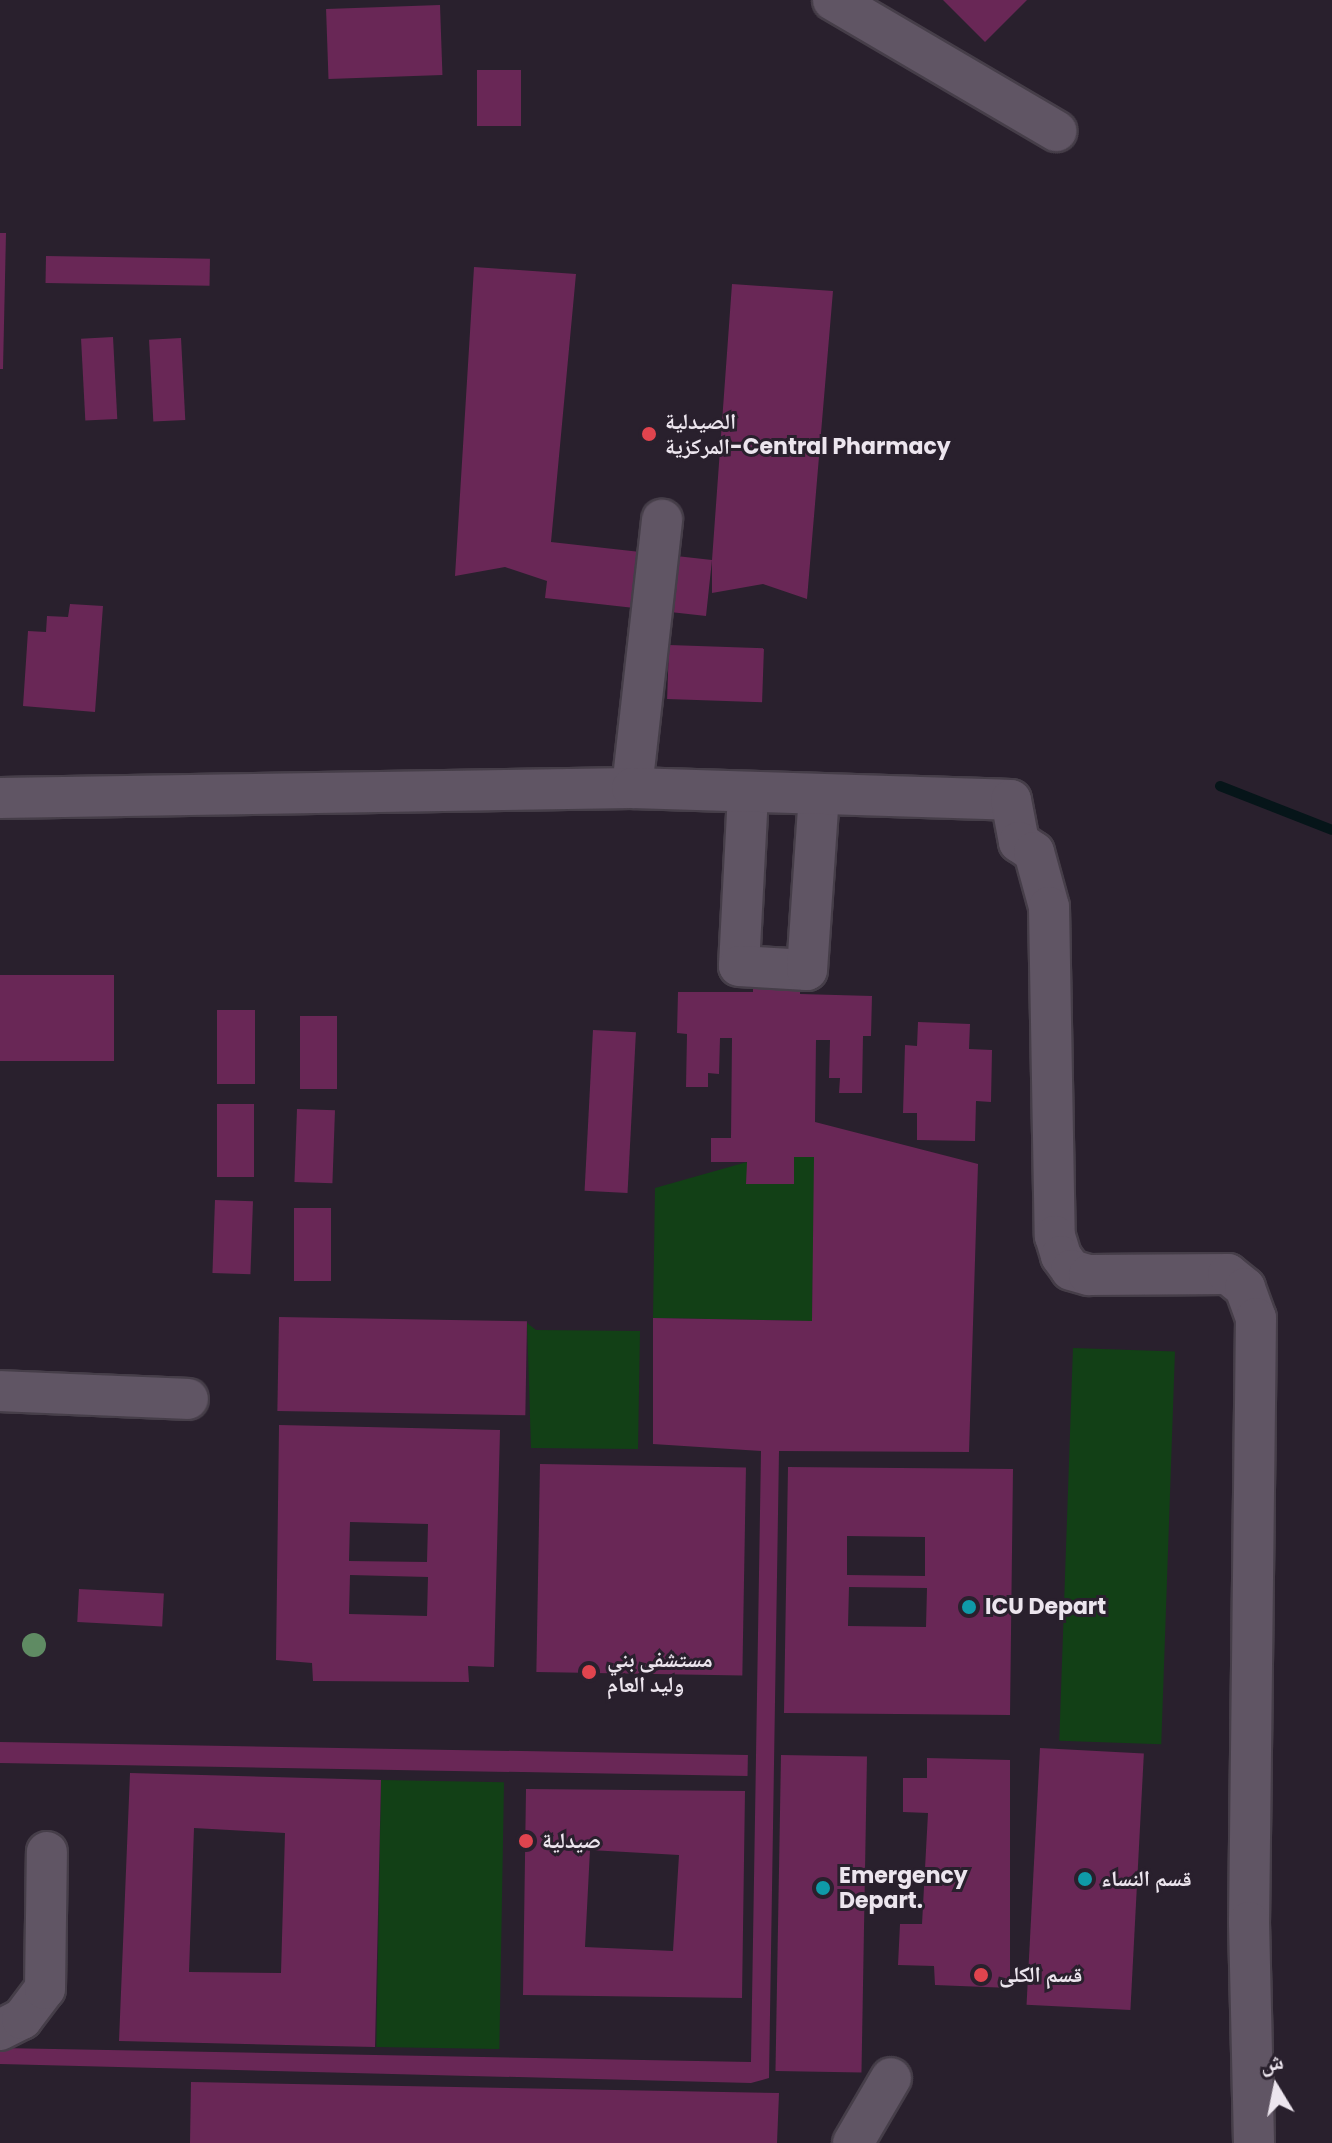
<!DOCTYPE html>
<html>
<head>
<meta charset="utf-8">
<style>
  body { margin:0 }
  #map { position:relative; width:1332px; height:2143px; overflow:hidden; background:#29202d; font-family:Poppins,"Noto Naskh Arabic",sans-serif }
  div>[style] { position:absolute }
  .green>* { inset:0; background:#124016; transform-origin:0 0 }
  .stream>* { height:10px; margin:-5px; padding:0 5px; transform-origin:5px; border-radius:5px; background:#061519 }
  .building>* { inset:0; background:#692756; transform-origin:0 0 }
  .roads { filter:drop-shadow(2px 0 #463e49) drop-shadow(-2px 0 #463e49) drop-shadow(0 2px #463e49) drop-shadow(0 -2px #463e49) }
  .minor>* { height:40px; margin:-20px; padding:0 20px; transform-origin:20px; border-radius:20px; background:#605564 }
  .trees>* { width:24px; height:24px; margin:-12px; border-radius:50%; background:#5f8b63 }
  .dots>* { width:22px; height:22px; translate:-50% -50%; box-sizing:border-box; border:4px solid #29202d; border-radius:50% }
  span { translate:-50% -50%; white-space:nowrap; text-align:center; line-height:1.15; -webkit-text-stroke:6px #29202d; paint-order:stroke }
  .poi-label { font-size:22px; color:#ece5ee; font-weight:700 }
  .left { translate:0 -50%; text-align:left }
  .north { position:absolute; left:1236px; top:2047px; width:80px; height:80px; -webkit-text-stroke:6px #29202d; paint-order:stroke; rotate:350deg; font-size:22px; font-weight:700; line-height:32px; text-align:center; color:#ece5ee }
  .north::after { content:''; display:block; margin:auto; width:28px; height:36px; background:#ece5ee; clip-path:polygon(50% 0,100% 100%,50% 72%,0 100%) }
</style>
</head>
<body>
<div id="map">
  <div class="green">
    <div style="clip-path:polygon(794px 1157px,815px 1157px,812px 1321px,653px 1318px,655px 1188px,747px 1162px,747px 1184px,794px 1184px)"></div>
    <div style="clip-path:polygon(527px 1323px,536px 1330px,640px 1331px,638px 1449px,531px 1448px)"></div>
    <div style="left:1073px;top:1348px;width:102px;height:393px;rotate:2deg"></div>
    <div style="left:381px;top:1780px;width:123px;height:267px;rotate:1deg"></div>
  </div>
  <div class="stream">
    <div style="left:1220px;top:786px;width:120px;rotate:21.4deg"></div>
  </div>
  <div class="building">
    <div style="clip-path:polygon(943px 0,1027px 0,985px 42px)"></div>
    <div style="left:440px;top:5px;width:70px;height:114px;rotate:88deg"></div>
    <div style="left:477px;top:70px;width:44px;height:56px"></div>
    <div style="clip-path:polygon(0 233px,6px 233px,3px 369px,0 369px)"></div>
    <div style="left:46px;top:256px;width:164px;height:27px;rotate:1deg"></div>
    <div style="clip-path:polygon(474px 267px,576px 274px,551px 542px,712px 560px,732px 284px,833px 291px,807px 599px,763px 584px,712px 593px,712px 560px,706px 616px,545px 598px,547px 581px,505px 567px,455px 576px)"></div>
    <div style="left:113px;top:337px;width:82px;height:32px;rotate:87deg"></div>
    <div style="left:181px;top:338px;width:82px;height:32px;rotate:87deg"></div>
    <div style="clip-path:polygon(70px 604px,103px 606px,95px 712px,23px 706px,28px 631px,46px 632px,47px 616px,68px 617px)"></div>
    <div style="left:669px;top:645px;width:95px;height:54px;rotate:2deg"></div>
    <div style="clip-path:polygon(753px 971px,800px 972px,800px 994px,872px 996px,871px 1036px,863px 1036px,862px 1093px,839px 1093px,840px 1078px,829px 1078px,830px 1040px,816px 1040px,815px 1122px,978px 1164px,969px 1452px,779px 1451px,769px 2078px,751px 2083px,0 2064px,0 2048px,751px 2062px,761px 1451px,653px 1444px,653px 1318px,812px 1321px,814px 1157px,794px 1157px,794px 1184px,746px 1184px,747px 1162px,711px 1162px,711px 1138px,731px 1138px,732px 1038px,720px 1038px,719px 1074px,708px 1073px,708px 1087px,686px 1087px,687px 1034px,677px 1033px,678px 992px,753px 992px)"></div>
    <div style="left:0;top:975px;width:114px;height:86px"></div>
    <div style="left:217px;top:1010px;width:38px;height:74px"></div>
    <div style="left:300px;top:1016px;width:37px;height:73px"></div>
    <div style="clip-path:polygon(918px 1022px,970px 1024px,969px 1049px,992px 1050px,991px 1102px,976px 1101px,975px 1141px,917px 1140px,917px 1113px,903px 1113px,905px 1045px,917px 1046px)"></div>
    <div style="left:593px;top:1030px;width:43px;height:161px;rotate:3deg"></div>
    <div style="left:217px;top:1104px;width:37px;height:73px"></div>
    <div style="left:297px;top:1109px;width:38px;height:73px;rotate:2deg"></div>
    <div style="left:215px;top:1200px;width:38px;height:73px;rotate:2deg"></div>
    <div style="left:294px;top:1208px;width:37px;height:73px"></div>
    <div style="left:279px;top:1317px;width:248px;height:94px;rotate:1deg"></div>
    <div style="clip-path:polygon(evenodd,279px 1425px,500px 1430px,494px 1667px,468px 1666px,469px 1682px,313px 1681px,312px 1663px,276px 1660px,279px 1425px,350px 1522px,428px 1524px,427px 1562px,349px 1561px,350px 1522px,279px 1425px,350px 1575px,428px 1577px,427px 1616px,349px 1614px,350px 1575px)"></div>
    <div style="left:540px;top:1464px;width:206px;height:208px;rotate:1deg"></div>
    <div style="clip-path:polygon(evenodd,788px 1467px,1013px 1469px,1010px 1715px,784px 1713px,788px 1467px,847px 1536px,925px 1537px,925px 1576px,847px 1575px,847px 1536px,788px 1467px,849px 1587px,927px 1588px,926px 1627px,848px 1626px,849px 1587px)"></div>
    <div style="left:79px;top:1589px;width:85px;height:33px;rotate:3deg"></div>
    <div style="left:0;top:1742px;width:748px;height:21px;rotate:1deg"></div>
    <div style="left:1040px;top:1748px;width:104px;height:257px;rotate:3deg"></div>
    <div style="left:781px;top:1755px;width:86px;height:316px;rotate:1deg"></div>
    <div style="clip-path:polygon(927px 1758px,1010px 1760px,1010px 1988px,935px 1985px,934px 1966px,898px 1965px,900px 1924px,922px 1924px,928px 1813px,903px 1812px,903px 1778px,927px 1778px)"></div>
    <div style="clip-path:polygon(evenodd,130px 1773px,381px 1780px,375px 2047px,119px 2041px,130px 1773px,194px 1828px,285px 1833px,281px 1973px,189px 1972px,194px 1828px)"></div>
    <div style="clip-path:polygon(evenodd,526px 1789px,745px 1791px,742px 1998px,523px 1995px,526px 1789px,590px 1850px,679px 1855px,673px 1951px,585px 1947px,590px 1850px)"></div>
    <div style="clip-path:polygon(191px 2082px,779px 2093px,777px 2143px,190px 2143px)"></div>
  </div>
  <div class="roads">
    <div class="minor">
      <div style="left:833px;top:0;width:259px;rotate:30.4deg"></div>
      <div style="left:632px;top:788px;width:270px;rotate:-83.6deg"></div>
      <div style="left:748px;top:794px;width:172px;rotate:93deg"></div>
      <div style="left:739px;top:966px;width:68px;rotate:3.4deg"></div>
      <div style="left:807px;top:970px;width:176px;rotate:-86.1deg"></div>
      <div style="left:0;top:798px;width:632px;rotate:-0.91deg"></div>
      <div style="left:632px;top:788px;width:379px;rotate:1.8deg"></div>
      <div style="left:1011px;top:800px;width:43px;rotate:79.2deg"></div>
      <div style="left:1019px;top:842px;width:18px;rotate:34deg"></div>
      <div style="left:1034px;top:852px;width:57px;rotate:74.7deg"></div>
      <div style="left:1049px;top:907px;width:329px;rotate:89deg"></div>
      <div style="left:1055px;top:1236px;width:21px;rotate:73deg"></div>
      <div style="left:1061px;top:1256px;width:17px;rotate:54deg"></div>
      <div style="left:1071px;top:1270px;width:19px;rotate:16deg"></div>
      <div style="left:1089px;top:1275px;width:139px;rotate:-0.4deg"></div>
      <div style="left:1228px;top:1274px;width:22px;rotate:39deg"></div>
      <div style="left:1245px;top:1288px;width:32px;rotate:70deg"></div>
      <div style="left:1256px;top:1318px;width:604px;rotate:90.66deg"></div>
      <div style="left:1249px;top:1922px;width:221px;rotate:88.7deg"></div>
      <div style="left:0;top:1391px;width:188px;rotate:2.4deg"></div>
      <div style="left:0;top:2030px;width:25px;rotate:-27deg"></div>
      <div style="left:22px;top:2019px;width:38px;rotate:-53deg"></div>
      <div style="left:45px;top:1989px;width:137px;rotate:-89.2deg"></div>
      <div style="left:853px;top:2143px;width:75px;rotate:-59.7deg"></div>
    </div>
  </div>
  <div class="trees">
    <div style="left:34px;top:1645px"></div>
  </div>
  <div class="dots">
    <div style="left:649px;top:434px;background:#e0444e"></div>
    <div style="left:969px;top:1607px;background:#0f9aa8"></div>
    <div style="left:589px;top:1672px;background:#e0444e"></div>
    <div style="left:526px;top:1841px;background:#e0444e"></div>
    <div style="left:1085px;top:1879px;background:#0f9aa8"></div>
    <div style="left:823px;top:1888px;background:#0f9aa8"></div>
    <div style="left:981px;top:1975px;background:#e0444e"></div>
  </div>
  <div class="poi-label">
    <span class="left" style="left:665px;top:434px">الصيدلية<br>المركزية-Central Pharmacy</span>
    <span class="left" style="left:985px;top:1607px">ICU Depart</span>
    <span class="left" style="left:607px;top:1672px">مستشفى بني<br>وليد العام</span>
    <span class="left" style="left:542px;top:1841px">صيدلية</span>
    <span class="left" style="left:839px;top:1888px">Emergency<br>Depart.</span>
    <span class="left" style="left:1101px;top:1879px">قسم النساء</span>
    <span class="left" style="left:999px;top:1975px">قسم الكلى</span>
  </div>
  <div class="north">ش</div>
</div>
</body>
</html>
